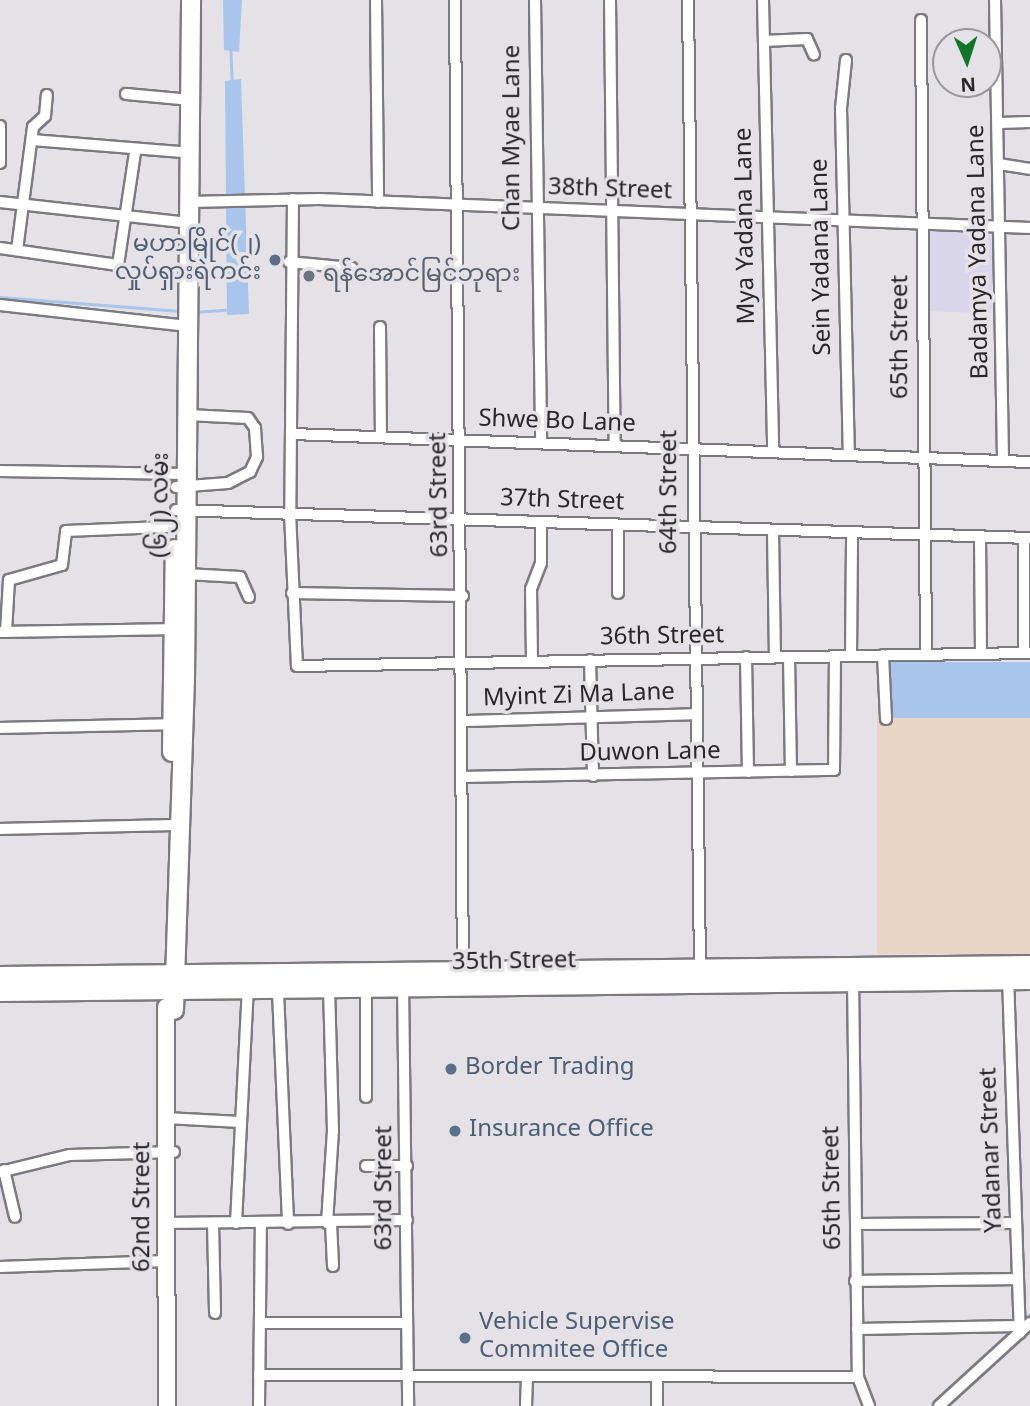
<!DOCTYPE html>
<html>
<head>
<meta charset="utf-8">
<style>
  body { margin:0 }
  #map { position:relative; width:1030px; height:1406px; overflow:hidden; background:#e4e1e7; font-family:Georgia,"Noto Sans Myanmar",serif }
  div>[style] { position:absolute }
  .education>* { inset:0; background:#d9d5eb; transform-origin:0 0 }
  .medical>* { inset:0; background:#e8d5c5; transform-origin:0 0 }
  .water>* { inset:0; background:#aac5eb; transform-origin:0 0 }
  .stream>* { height:2.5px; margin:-1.25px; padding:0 1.25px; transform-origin:1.25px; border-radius:1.25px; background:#aac5eb }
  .roads { filter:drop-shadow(2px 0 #7d7a7f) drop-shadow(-2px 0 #7d7a7f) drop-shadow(0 2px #7d7a7f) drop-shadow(0 -2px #7d7a7f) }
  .street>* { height:10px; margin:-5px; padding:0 5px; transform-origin:5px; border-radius:5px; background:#fff }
  .secondary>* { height:16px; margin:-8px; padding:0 8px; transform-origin:8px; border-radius:8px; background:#fff }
  .primary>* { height:18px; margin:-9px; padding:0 9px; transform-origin:9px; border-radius:9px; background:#fff }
  .dots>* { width:19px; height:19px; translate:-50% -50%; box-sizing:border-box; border:4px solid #e4e1e7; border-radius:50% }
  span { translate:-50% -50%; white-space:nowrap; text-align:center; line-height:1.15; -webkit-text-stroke:7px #e4e1e7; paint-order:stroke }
  .street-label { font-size:24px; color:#282729 }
  .service-label { font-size:24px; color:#4e5e75 }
  .right { translate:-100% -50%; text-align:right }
  .left { translate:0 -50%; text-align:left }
  .worship-label { font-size:24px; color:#5b616d }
  .north { position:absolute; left:932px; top:28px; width:70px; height:70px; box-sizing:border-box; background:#e4e1e7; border:2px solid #99979b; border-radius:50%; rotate:177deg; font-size:19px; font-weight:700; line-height:28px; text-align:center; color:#282729 }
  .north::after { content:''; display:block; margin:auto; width:24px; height:32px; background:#117527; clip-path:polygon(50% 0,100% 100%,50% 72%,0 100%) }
</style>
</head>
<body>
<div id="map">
  <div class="education">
    <div style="left:925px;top:231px;width:69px;height:80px;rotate:2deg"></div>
  </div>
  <div class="medical">
    <div style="left:1030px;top:718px;width:236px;height:153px;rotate:90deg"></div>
  </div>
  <div class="water">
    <div style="clip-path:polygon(223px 0,242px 0,239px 52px,224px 50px)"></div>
    <div style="clip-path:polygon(241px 79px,249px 314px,227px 315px,225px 81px)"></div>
    <div style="left:1030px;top:662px;width:56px;height:141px;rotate:90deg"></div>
  </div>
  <div class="stream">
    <div style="left:231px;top:49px;width:32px;rotate:88deg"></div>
    <div style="left:0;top:297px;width:181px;rotate:4.4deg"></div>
    <div style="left:194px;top:312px;width:31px;rotate:-4deg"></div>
    <div style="left:1025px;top:1319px;width:7px;rotate:-45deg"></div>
  </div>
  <div class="roads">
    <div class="street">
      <div style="left:376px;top:0;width:202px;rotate:89.4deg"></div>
      <div style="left:455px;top:0;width:974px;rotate:89.53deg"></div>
      <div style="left:535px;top:0;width:443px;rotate:89.2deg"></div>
      <div style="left:610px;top:0;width:446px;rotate:89.4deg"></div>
      <div style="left:688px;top:0;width:974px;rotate:89.29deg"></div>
      <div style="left:763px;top:0;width:452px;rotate:88.7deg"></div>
      <div style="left:995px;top:0;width:461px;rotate:89deg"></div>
      <div style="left:921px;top:20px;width:634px;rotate:89.55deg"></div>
      <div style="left:764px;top:41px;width:43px;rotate:-2.7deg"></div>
      <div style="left:807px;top:39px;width:17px;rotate:66deg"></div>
      <div style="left:846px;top:60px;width:48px;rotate:95.9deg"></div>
      <div style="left:841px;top:108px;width:346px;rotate:88.7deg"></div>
      <div style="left:126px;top:94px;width:55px;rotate:5.2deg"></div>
      <div style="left:999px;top:123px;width:31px;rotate:-2deg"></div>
      <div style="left:0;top:126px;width:37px;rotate:90deg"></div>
      <div style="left:32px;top:140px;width:148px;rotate:4.6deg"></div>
      <div style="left:999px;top:164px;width:31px;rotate:9deg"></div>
      <div style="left:293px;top:199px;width:314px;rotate:90.5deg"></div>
      <div style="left:290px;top:513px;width:153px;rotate:87.4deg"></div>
      <div style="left:297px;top:666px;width:733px;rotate:-1.02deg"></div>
      <div style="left:0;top:202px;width:190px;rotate:6.3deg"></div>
      <div style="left:189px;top:202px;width:130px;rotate:-1.3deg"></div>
      <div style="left:319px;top:199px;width:712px;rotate:2.34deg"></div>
      <div style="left:0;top:248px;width:119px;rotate:8.2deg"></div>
      <div style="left:118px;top:265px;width:114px;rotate:-81.4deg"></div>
      <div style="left:17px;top:250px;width:124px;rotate:-82.6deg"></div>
      <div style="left:33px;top:127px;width:16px;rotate:-43deg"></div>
      <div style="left:45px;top:116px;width:21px;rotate:-85deg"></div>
      <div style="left:289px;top:262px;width:63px;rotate:5.4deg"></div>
      <div style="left:0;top:305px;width:180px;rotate:6.4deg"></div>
      <div style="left:380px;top:327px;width:110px;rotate:89.5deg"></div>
      <div style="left:293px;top:434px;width:738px;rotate:2.18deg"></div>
      <div style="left:0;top:471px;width:187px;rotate:0.9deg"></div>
      <div style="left:176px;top:487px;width:52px;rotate:-4.4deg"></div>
      <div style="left:228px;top:483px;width:25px;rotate:-27deg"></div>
      <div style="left:250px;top:472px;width:17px;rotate:-65deg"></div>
      <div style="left:257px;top:457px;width:29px;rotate:-94deg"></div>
      <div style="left:255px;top:428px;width:12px;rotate:-125deg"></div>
      <div style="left:248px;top:418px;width:61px;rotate:-177.2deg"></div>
      <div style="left:176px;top:510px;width:854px;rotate:1.88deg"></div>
      <div style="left:618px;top:525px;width:68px;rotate:90deg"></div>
      <div style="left:773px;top:531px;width:126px;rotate:89.1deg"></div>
      <div style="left:980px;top:537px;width:117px;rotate:89.5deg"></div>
      <div style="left:186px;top:574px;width:54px;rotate:3.2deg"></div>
      <div style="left:240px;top:577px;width:22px;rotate:66deg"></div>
      <div style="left:292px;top:593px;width:171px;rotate:1deg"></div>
      <div style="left:0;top:632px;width:179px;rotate:-1deg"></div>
      <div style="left:6px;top:632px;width:52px;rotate:-86.7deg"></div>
      <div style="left:9px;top:580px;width:55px;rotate:-15.8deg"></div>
      <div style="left:62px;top:565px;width:34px;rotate:-83deg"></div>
      <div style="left:66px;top:531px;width:121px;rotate:-2.4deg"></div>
      <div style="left:1024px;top:653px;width:115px;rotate:-90deg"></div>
      <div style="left:883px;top:655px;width:64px;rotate:87.3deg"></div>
      <div style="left:851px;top:656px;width:121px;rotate:-89.5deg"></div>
      <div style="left:746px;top:657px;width:115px;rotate:89deg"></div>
      <div style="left:789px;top:657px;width:114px;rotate:89deg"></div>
      <div style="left:532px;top:660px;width:71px;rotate:-90.8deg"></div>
      <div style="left:531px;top:589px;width:28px;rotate:-69deg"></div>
      <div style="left:541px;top:563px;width:41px;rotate:-90deg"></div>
      <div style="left:590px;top:660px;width:116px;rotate:88.5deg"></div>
      <div style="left:464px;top:721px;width:232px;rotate:-1.7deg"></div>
      <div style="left:0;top:728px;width:176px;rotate:-1.3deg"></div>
      <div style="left:465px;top:777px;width:369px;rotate:-1.1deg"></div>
      <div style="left:834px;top:770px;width:114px;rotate:-89.5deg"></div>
      <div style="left:0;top:829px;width:181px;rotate:-1.3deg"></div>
      <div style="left:1008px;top:976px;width:357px;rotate:88.1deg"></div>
      <div style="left:853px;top:977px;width:400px;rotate:89.3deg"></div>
      <div style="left:858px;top:1377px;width:31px;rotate:69deg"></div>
      <div style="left:403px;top:982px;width:424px;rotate:89.3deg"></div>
      <div style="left:366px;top:990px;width:107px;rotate:90deg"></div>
      <div style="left:278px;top:992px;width:232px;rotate:87.5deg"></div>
      <div style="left:166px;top:1118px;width:74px;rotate:3.1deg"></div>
      <div style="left:366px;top:1166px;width:41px"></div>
      <div style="left:4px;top:1170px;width:48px;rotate:76.8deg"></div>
      <div style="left:0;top:1172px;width:72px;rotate:-13.7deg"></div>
      <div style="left:70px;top:1155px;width:104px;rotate:-1.7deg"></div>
      <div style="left:166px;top:1223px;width:241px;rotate:-0.7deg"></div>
      <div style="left:213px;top:1223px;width:90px;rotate:88.7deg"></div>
      <div style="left:236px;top:1223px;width:238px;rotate:-87.1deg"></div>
      <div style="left:327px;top:1223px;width:92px;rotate:-86.3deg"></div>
      <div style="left:333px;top:1131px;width:141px;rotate:-91.6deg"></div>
      <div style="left:331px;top:1223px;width:43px;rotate:87.3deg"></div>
      <div style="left:856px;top:1224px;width:160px;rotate:-0.4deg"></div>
      <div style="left:0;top:1267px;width:166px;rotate:-2.1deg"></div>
      <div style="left:855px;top:1281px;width:162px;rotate:-0.7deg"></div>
      <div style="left:260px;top:1323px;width:147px"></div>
      <div style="left:857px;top:1329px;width:161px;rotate:-1.1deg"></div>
      <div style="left:259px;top:1375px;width:599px;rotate:0.19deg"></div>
      <div style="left:657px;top:1378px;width:28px;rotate:90deg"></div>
      <div style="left:259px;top:1406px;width:182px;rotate:-89.4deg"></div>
      <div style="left:526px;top:1406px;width:28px;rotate:-88deg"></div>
      <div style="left:939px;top:1406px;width:123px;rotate:-42.4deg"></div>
    </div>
    <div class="secondary">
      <div style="left:166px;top:1007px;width:399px;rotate:89.9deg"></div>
    </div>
    <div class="primary">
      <div style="left:172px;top:752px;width:203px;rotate:-89.2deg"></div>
      <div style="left:0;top:976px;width:1030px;rotate:-0.61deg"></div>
      <div style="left:0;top:992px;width:1030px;rotate:-0.67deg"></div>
      <div style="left:174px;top:1010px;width:331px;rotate:-88.1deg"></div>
      <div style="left:185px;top:679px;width:679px;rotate:-89.49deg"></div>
    </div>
  </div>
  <div class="dots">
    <div style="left:275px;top:260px;background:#5c6f8a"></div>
    <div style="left:309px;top:276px;background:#6b7280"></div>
    <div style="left:451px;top:1069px;background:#5c6f8a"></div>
    <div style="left:455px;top:1131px;background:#5c6f8a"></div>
    <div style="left:465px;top:1338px;background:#5c6f8a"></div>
  </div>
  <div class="street-label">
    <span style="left:514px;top:138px;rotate:-90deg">Chan Myae Lane</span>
    <span style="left:610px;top:191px;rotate:2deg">38th Street</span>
    <span style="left:747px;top:226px;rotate:-91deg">Mya Yadana Lane</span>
    <span style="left:980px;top:252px;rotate:-91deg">Badamya Yadana Lane</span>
    <span style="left:823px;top:257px;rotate:-91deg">Sein Yadana Lane</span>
    <span style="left:902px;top:337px;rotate:-90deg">65th Street</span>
    <span style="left:557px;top:423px;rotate:2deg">Shwe Bo Lane</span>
    <span style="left:671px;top:492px;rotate:-90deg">64th Street</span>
    <span style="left:441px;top:495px;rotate:-91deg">63rd Street</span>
    <span style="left:562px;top:502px;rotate:2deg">37th Street</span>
    <span style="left:162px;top:505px;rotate:-89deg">(၆၂) လမ်း</span>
    <span style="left:662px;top:638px;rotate:-1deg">36th Street</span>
    <span style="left:579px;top:697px;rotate:-2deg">Myint Zi Ma Lane</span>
    <span style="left:650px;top:754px;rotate:-1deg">Duwon Lane</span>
    <span style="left:514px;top:963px;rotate:-1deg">35th Street</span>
    <span style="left:993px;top:1150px;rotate:-92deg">Yadanar Street</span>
    <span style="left:386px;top:1188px;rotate:-90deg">63rd Street</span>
    <span style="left:834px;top:1188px;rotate:-91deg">65th Street</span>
    <span style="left:144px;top:1207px;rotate:-90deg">62nd Street</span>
  </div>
  <div class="service-label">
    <span class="right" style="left:261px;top:260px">မဟာမြိုင်(၂)<br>လှုပ်ရှားရဲကင်း</span>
    <span class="left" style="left:465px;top:1069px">Border Trading</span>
    <span class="left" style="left:469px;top:1131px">Insurance Office</span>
    <span class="left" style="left:479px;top:1338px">Vehicle Supervise<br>Commitee Office</span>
  </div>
  <div class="worship-label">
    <span class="left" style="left:323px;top:276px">ရန်အောင်မြင်ဘုရား</span>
  </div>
  <div class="north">N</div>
</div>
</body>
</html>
